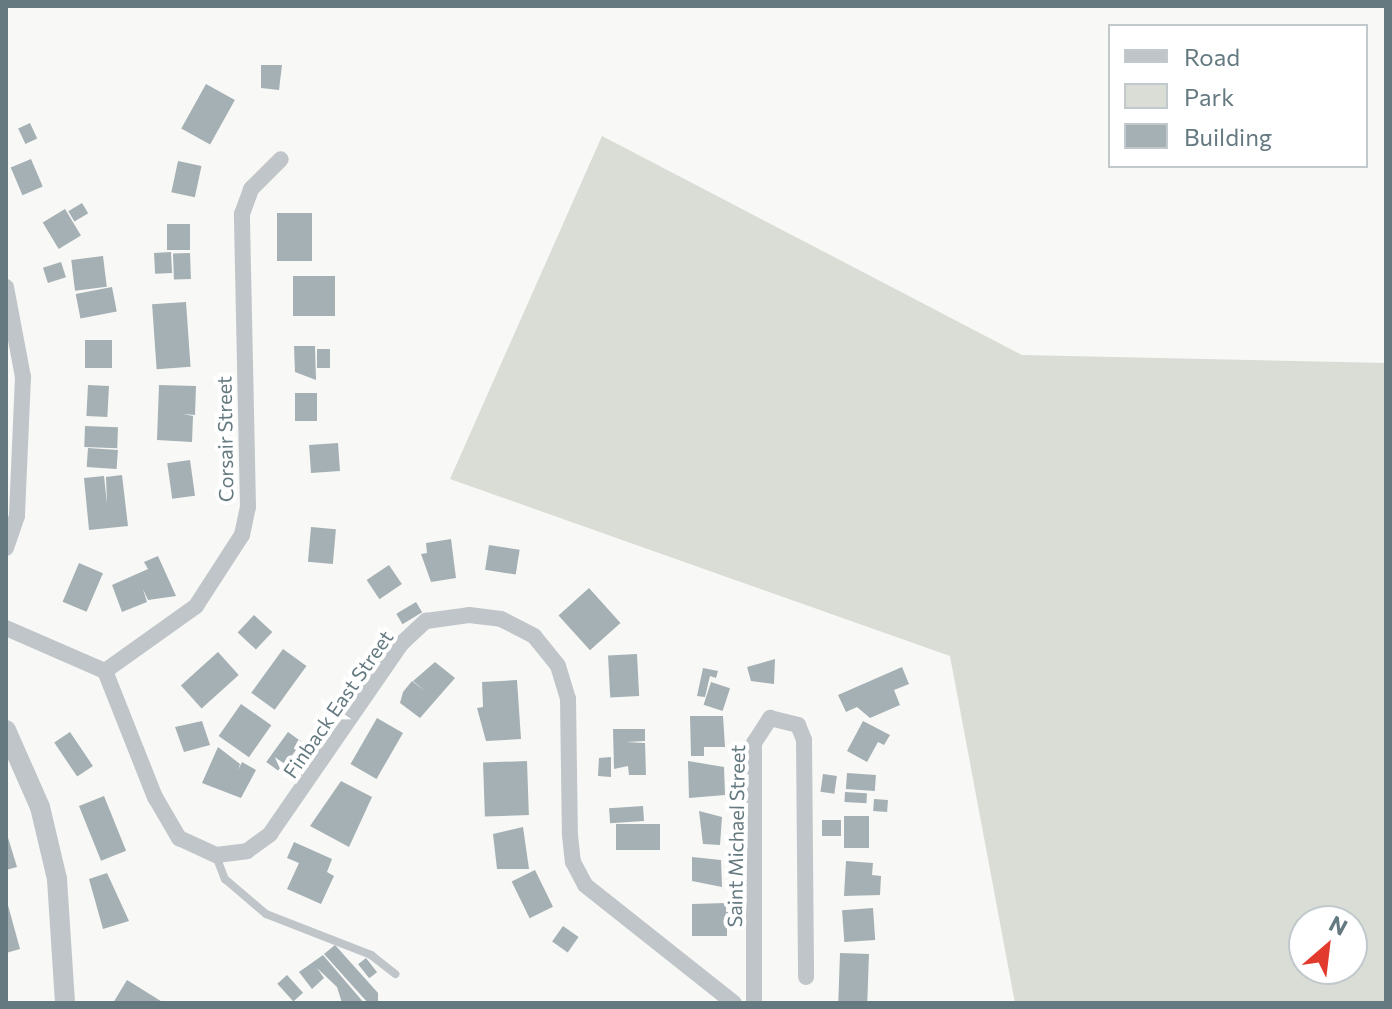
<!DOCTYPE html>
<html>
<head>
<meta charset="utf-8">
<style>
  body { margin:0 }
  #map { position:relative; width:1392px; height:1009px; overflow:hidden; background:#f8f8f6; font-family:Commissioner,sans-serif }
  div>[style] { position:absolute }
  .green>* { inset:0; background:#d9ddd5 }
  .building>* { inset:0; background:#a4b0b3; transform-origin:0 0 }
  .service>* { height:8px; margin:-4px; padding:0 4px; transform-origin:4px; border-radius:4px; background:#bfc5c8 }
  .minor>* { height:16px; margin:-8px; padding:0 8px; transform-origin:8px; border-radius:8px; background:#bfc5c8 }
  .tertiary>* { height:20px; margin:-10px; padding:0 10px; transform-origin:10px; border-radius:10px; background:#bfc5c8 }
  span { translate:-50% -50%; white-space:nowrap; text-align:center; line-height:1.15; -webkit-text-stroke:8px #fff; paint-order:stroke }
  .street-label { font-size:20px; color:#647980 }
  .frame { position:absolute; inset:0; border:8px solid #647980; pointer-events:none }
  .legend { position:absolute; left:1108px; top:24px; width:260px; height:144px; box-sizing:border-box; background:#fff; border:2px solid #c1c9cc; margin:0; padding:10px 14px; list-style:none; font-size:24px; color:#647980 }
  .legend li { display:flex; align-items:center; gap:16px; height:40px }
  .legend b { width:40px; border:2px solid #c1c9cc }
  .north { position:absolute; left:1288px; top:905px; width:80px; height:80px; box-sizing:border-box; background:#fff; border:2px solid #c1c9cc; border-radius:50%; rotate:28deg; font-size:22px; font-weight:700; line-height:32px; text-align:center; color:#647980 }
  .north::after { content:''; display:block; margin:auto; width:28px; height:36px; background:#e23a2c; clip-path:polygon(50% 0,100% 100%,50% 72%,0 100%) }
</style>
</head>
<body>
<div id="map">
  <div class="green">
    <div style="clip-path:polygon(evenodd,602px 136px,1022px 355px,1386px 363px,1386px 1003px,1015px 1003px,950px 656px,450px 479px,602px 136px,1304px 921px,1352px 921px,1352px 969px,1304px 969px,1304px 921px)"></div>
  </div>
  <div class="building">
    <div style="clip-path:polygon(261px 65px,282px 65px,279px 90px,261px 88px)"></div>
    <div style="left:206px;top:84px;width:33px;height:51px;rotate:29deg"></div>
    <div style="left:30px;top:123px;width:17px;height:13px;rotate:65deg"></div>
    <div style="left:31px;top:159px;width:30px;height:22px;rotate:67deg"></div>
    <div style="left:178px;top:161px;width:24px;height:32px;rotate:12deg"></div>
    <div style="left:82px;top:203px;width:12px;height:16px;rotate:59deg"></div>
    <div style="left:65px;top:209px;width:31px;height:26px;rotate:59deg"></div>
    <div style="left:277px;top:213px;width:35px;height:48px"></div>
    <div style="left:167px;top:224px;width:23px;height:26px"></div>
    <div style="left:171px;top:252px;width:21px;height:17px;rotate:87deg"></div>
    <div style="left:190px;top:253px;width:26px;height:17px;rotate:88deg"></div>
    <div style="left:103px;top:256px;width:31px;height:32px;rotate:83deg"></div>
    <div style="left:61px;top:262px;width:16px;height:19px;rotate:72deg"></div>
    <div style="left:293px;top:276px;width:42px;height:40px"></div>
    <div style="left:112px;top:287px;width:25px;height:37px;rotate:79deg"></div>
    <div style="left:186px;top:302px;width:65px;height:34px;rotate:86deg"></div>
    <div style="left:85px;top:340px;width:27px;height:28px"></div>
    <div style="clip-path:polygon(294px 346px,315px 346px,316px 380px,295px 372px)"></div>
    <div style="left:317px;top:349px;width:13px;height:19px"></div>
    <div style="left:88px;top:385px;width:21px;height:31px;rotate:3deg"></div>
    <div style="clip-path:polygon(159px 385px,196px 386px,195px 415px,183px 414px,193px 416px,192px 442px,157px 440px)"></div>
    <div style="left:295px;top:393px;width:22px;height:28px"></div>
    <div style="left:85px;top:426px;width:33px;height:21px;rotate:2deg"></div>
    <div style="left:338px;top:443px;width:28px;height:29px;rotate:86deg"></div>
    <div style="left:88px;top:448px;width:30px;height:19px;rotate:4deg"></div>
    <div style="left:190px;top:460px;width:36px;height:23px;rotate:82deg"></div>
    <div style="clip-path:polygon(122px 475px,128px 526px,89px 530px,84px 478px,104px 476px,107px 504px,106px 477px)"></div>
    <div style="left:311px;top:527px;width:25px;height:35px;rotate:5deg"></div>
    <div style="clip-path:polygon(451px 539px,456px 578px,431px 582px,421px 554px,427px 553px,426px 543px)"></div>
    <div style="left:489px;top:545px;width:31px;height:25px;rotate:9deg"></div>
    <div style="clip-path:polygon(158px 556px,176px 596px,148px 600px,143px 589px,147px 602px,122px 612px,112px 585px,148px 569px,144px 562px)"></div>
    <div style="left:79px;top:563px;width:26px;height:42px;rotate:23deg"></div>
    <div style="left:389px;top:565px;width:23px;height:27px;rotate:56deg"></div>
    <div style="left:589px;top:588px;width:47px;height:41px;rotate:48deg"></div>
    <div style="left:416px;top:602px;width:12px;height:23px;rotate:59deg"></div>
    <div style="left:254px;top:615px;width:25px;height:24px;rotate:43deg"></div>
    <div style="left:283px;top:649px;width:29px;height:54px;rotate:36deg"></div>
    <div style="left:218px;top:652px;width:31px;height:50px;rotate:48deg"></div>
    <div style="left:637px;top:654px;width:42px;height:29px;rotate:87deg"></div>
    <div style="clip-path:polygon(775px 659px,774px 684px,751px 681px,747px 667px)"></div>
    <div style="clip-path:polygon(435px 662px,455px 678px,420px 718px,400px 703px,403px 692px,412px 681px,426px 692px,413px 681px)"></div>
    <div style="clip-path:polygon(902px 667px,909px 684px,894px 690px,900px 705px,870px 718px,857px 707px,846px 712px,838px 695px)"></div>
    <div style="clip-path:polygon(703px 668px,718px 671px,716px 678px,710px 676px,705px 697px,697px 696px)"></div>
    <div style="clip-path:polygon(517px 680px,521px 739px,486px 741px,477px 708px,483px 707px,482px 682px)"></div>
    <div style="left:711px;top:682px;width:20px;height:24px;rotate:18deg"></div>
    <div style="left:241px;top:704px;width:37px;height:39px;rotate:35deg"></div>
    <div style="clip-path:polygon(690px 716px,723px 716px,725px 747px,704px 747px,704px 756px,691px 756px)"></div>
    <div style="left:377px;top:718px;width:30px;height:53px;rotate:30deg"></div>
    <div style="clip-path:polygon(202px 721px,210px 745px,184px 752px,175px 727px)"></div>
    <div style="clip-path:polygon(863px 721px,890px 735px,884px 745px,878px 742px,867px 762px,847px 751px)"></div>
    <div style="clip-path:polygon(613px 729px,645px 729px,645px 741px,626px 742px,645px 743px,646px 775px,629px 775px,628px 766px,614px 769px)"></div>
    <div style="left:70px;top:732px;width:41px;height:19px;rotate:56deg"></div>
    <div style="left:288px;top:732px;width:17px;height:37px;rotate:36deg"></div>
    <div style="clip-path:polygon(218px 747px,240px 764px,238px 770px,242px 762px,256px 770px,241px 798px,202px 783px)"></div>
    <div style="clip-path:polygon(611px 757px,611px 777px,598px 776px,599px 758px)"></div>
    <div style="left:527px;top:761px;width:54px;height:44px;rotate:88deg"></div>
    <div style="clip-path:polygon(688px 761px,724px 767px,725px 795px,689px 798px)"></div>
    <div style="left:847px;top:773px;width:29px;height:16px;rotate:4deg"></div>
    <div style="left:823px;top:774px;width:14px;height:18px;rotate:8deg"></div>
    <div style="clip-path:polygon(341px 781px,372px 797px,349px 847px,310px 826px)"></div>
    <div style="left:845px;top:792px;width:22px;height:10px;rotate:3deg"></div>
    <div style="left:104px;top:796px;width:59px;height:27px;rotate:68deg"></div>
    <div style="left:874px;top:799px;width:14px;height:12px;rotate:4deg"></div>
    <div style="left:643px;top:806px;width:15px;height:34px;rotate:86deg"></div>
    <div style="clip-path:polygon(699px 811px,722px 817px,720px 845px,703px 844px)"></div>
    <div style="left:844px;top:816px;width:25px;height:32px"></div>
    <div style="left:822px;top:820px;width:19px;height:16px"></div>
    <div style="left:616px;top:824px;width:44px;height:26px"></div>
    <div style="clip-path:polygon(523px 827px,529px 869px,497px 869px,493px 834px)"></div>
    <div style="clip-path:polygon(6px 831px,17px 867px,6px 870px)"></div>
    <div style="clip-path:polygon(294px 842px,332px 859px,327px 872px,334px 876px,321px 904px,287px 889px,299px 863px,287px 858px)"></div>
    <div style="clip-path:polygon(692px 857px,721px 860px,722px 887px,692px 881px)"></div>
    <div style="clip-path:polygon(846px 861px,873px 863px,872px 875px,881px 876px,880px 895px,844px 896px)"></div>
    <div style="left:535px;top:870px;width:41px;height:26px;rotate:64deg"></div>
    <div style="clip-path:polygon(107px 873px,129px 921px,103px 929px,89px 879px)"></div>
    <div style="clip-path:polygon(6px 898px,20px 949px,6px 953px)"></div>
    <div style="clip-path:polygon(726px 903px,726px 912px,744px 912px,744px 922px,727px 922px,727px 936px,692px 936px,692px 904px)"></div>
    <div style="left:873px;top:908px;width:32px;height:31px;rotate:86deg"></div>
    <div style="left:563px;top:926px;width:19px;height:19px;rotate:35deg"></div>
    <div style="clip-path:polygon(335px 945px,378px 993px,378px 1003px,368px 1003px,324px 954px)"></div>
    <div style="left:840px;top:953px;width:29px;height:50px;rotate:2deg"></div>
    <div style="clip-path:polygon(323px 955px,364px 1003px,342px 1003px,337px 987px,317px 968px,324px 978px,312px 989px,299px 972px)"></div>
    <div style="left:366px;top:958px;width:18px;height:10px;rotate:52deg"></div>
    <div style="left:287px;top:975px;width:24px;height:13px;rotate:48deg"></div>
    <div style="clip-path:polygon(127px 980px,164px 1003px,113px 1003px)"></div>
  </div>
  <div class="service">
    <div style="left:216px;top:856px;width:25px;rotate:69deg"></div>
    <div style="left:225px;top:879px;width:54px;rotate:40.5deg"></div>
    <div style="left:266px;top:914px;width:113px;rotate:21.3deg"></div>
    <div style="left:371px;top:955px;width:31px;rotate:38deg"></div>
  </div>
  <div class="minor">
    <div style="left:6px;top:287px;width:92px;rotate:79.3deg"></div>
    <div style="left:23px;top:377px;width:139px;rotate:92.5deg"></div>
    <div style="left:17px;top:516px;width:34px;rotate:109deg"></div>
    <div style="left:6px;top:628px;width:108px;rotate:23.5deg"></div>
    <div style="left:105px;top:671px;width:136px;rotate:68.4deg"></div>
    <div style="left:155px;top:797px;width:48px;rotate:59.7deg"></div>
    <div style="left:179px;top:838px;width:41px;rotate:24.7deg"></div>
    <div style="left:216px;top:855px;width:31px;rotate:-7deg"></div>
    <div style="left:247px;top:851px;width:29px;rotate:-36deg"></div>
    <div style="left:270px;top:834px;width:232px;rotate:-55.4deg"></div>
    <div style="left:402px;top:643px;width:33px;rotate:-43deg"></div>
    <div style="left:426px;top:621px;width:43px;rotate:-7.9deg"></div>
    <div style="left:469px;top:615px;width:32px;rotate:7deg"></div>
    <div style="left:501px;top:619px;width:37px;rotate:27deg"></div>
    <div style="left:534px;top:636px;width:38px;rotate:51deg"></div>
    <div style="left:558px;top:666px;width:34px;rotate:73deg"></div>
    <div style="left:568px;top:699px;width:136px;rotate:89.2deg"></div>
    <div style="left:570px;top:835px;width:27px;rotate:84deg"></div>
    <div style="left:573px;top:862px;width:26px;rotate:62deg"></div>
    <div style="left:585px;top:885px;width:190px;rotate:38.4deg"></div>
    <div style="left:105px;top:671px;width:112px;rotate:-35.5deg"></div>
    <div style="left:196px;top:606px;width:85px;rotate:-57.1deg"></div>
    <div style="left:242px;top:535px;width:29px;rotate:-78deg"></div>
    <div style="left:248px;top:507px;width:293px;rotate:-91.2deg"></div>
    <div style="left:242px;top:214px;width:27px;rotate:-70deg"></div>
    <div style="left:251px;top:189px;width:42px;rotate:-45deg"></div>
    <div style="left:754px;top:1003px;width:260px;rotate:-90deg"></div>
    <div style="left:754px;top:743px;width:30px;rotate:-57deg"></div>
    <div style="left:770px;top:718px;width:29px;rotate:14deg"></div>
    <div style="left:798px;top:725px;width:16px;rotate:68deg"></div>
    <div style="left:804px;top:740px;width:237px;rotate:89.5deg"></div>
  </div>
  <div class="tertiary">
    <div style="left:6px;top:730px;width:84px;rotate:66.2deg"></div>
    <div style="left:40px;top:807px;width:74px;rotate:76.7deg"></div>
    <div style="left:57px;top:879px;width:124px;rotate:86.3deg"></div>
  </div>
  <div class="street-label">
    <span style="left:225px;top:439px;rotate:-91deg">Corsair Street</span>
    <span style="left:338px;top:704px;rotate:-55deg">Finback East Street</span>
    <span style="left:736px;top:836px;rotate:-89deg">Saint Michael Street</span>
  </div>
  <div class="frame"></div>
  <ul class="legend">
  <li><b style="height:10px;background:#bfc5c8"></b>Road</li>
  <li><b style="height:22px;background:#d9ddd5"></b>Park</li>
  <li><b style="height:22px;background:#a4b0b3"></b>Building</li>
  </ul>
  <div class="north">N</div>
</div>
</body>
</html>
